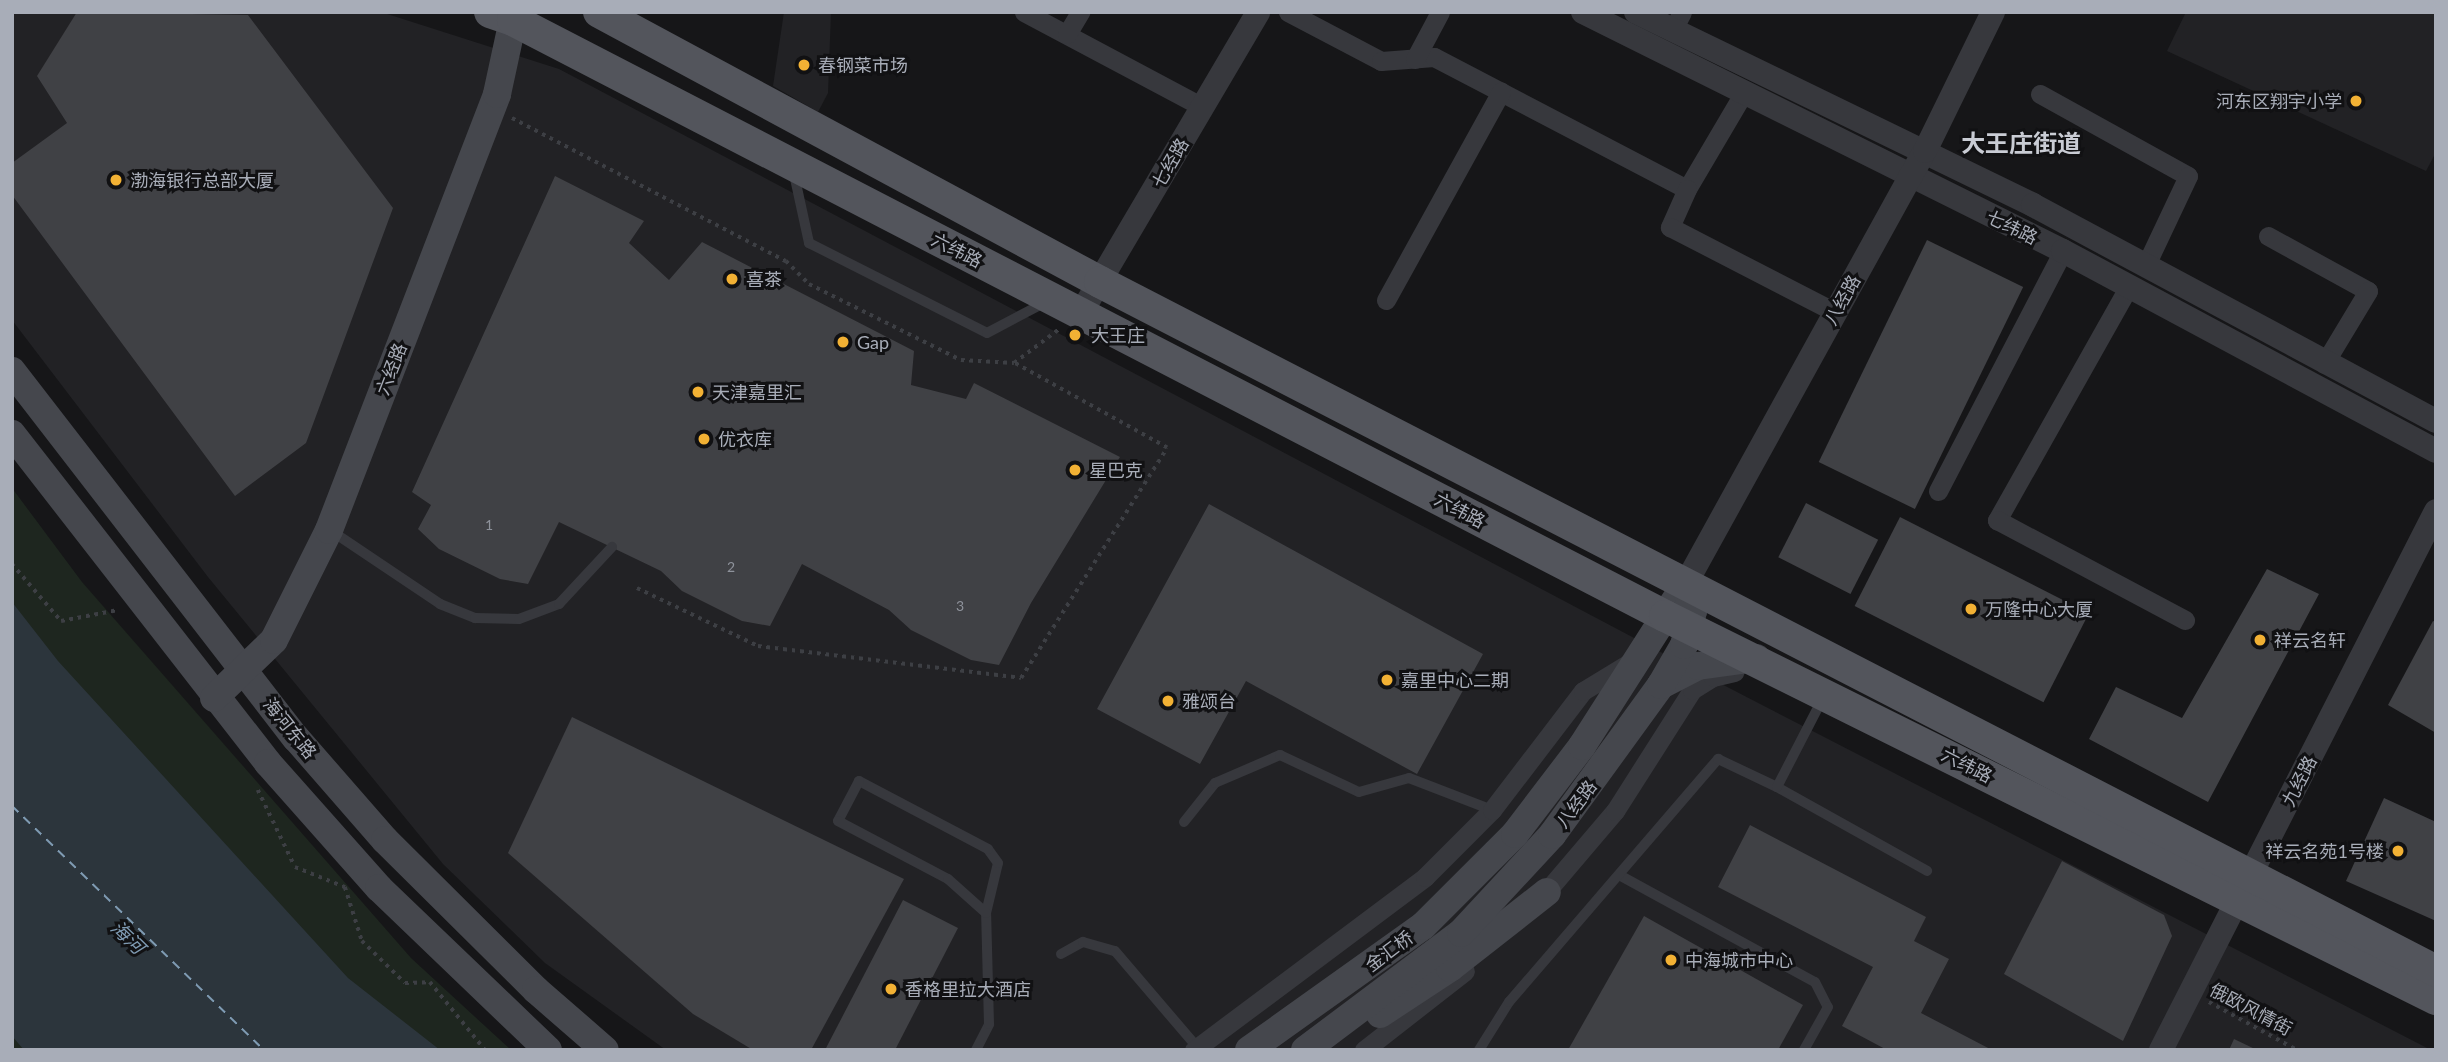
<!DOCTYPE html>
<html>
<head>
<meta charset="utf-8">
<style>
  body { margin:0 }
  #map { position:relative; width:2448px; height:1062px; overflow:hidden; background:#161618; font-family:Lato,"Noto Sans SC",sans-serif }
  div>[style] { position:absolute }
  .built>* { inset:0; background:#222225 }
  .green>* { inset:0; background:#1e261f }
  .water>* { inset:0; background:#2c353c }
  .ferry>* { height:2px; margin-top:-1px; transform-origin:0; background:repeating-linear-gradient(90deg,#7f9bb3 0 9px,transparent 0 16px) }
  .building>* { inset:0; background:#404145; transform-origin:0 0 }
  .path>* { height:3.5px; margin-top:-1.75px; transform-origin:0; background:repeating-linear-gradient(90deg,#3d3f44 0 3.5px,transparent 0 8.5px) }
  .service>* { height:10px; margin:-5px; padding:0 5px; transform-origin:5px; border-radius:5px; background:#37383d }
  .minor>* { height:19px; margin:-9.5px; padding:0 9.5px; transform-origin:9.5px; border-radius:9.5px; background:#37383d }
  .tertiary>* { height:24px; margin:-12px; padding:0 12px; transform-origin:12px; border-radius:12px; background:#37383d }
  .secondary>* { height:28px; margin:-14px; padding:0 14px; transform-origin:14px; border-radius:14px; background:#45474d }
  .primary>* { height:32px; margin:-16px; padding:0 16px; transform-origin:16px; border-radius:16px; background:#53555c }
  .dots>* { width:19px; height:19px; translate:-50% -50%; box-sizing:border-box; border:4px solid #111113; border-radius:50% }
  span { translate:-50% -50%; white-space:nowrap; text-align:center; line-height:1.15; -webkit-text-stroke:6px #111113; paint-order:stroke }
  .number-label { font-size:14px; color:#8e929b }
  .number-label span { -webkit-text-stroke-width:0 }
  .poi-label { font-size:18px; color:#a8adb8 }
  .left { translate:0 -50%; text-align:left }
  .right { translate:-100% -50%; text-align:right }
  .street-label { font-size:18px; color:#a8adb8 }
  .water-label { font-size:19px; color:#7f9bb3; font-style:italic }
  .district-label { font-size:24px; color:#c9ccd4; font-weight:700 }
  .frame { position:absolute; inset:0; border:14px solid #a8adb8; pointer-events:none }
</style>
</head>
<body>
<div id="map">
  <div class="built">
    <div style="clip-path:polygon(12px 12px,381px 12px,559px 69px,1706px 676px,2431px 1050px,666px 1050px,545px 963px,443px 864px,208px 577px,12px 320px)"></div>
    <div style="clip-path:polygon(784px 12px,831px 12px,828px 93px,818px 112px,773px 86px)"></div>
    <div style="clip-path:polygon(2186px 12px,2436px 12px,2436px 152px,2426px 171px,2167px 51px)"></div>
  </div>
  <div class="green">
    <div style="clip-path:polygon(12px 488px,82px 582px,411px 958px,511px 1050px,12px 1050px)"></div>
  </div>
  <div class="water">
    <div style="clip-path:polygon(12px 602px,58px 661px,348px 978px,440px 1050px,24px 1050px,12px 1036px)"></div>
  </div>
  <div class="ferry">
    <div style="left:12px;top:806px;width:351px;rotate:44.1deg"></div>
  </div>
  <div class="building">
    <div style="clip-path:polygon(77px 12px,248px 15px,393px 208px,306px 443px,235px 496px,12px 195px,12px 163px,67px 123px,37px 76px)"></div>
    <div style="clip-path:polygon(555px 176px,644px 221px,629px 243px,669px 280px,702px 242px,914px 351px,911px 385px,966px 399px,974px 383px,1120px 457px,1031px 603px,999px 665px,971px 660px,911px 630px,889px 610px,802px 564px,770px 626px,742px 621px,682px 591px,661px 571px,559px 522px,528px 584px,500px 579px,439px 549px,418px 529px,431px 505px,412px 492px)"></div>
    <div style="left:1927px;top:240px;width:107px;height:247px;rotate:26deg"></div>
    <div style="left:1806px;top:503px;width:81px;height:61px;rotate:27deg"></div>
    <div style="clip-path:polygon(1209px 504px,1483px 654px,1417px 774px,1246px 681px,1200px 764px,1097px 709px)"></div>
    <div style="left:1900px;top:517px;width:212px;height:100px;rotate:27deg"></div>
    <div style="clip-path:polygon(2267px 569px,2319px 594px,2208px 802px,2089px 739px,2116px 687px,2182px 718px)"></div>
    <div style="clip-path:polygon(2433px 621px,2436px 622px,2436px 733px,2388px 705px)"></div>
    <div style="clip-path:polygon(572px 717px,904px 879px,811px 1050px,753px 1050px,693px 1014px,508px 853px)"></div>
    <div style="clip-path:polygon(2384px 798px,2436px 822px,2436px 921px,2346px 881px)"></div>
    <div style="clip-path:polygon(1750px 825px,1926px 917px,1914px 941px,1949px 959px,1921px 1013px,1992px 1050px,1887px 1050px,1842px 1026px,1873px 967px,1718px 887px)"></div>
    <div style="clip-path:polygon(2062px 861px,2164px 915px,2172px 936px,2123px 1041px,2004px 974px)"></div>
    <div style="clip-path:polygon(903px 900px,958px 928px,895px 1050px,825px 1050px)"></div>
    <div style="clip-path:polygon(1644px 916px,1803px 1005px,1778px 1050px,1568px 1050px)"></div>
    <div style="clip-path:polygon(2234px 1039px,2257px 1050px,2229px 1050px)"></div>
  </div>
  <div class="path">
    <div style="left:512px;top:118px;width:309px;rotate:27.6deg"></div>
    <div style="left:786px;top:261px;width:33px;rotate:45deg"></div>
    <div style="left:809px;top:284px;width:170px;rotate:26.6deg"></div>
    <div style="left:961px;top:360px;width:53px;rotate:3.2deg"></div>
    <div style="left:12px;top:564px;width:75px;rotate:49.3deg"></div>
    <div style="left:61px;top:621px;width:58px;rotate:-10.9deg"></div>
    <div style="left:637px;top:588px;width:134px;rotate:25.6deg"></div>
    <div style="left:758px;top:646px;width:265px;rotate:6.9deg"></div>
    <div style="left:1021px;top:678px;width:272px;rotate:-57.6deg"></div>
    <div style="left:1167px;top:448px;width:175px;rotate:-150.9deg"></div>
    <div style="left:1014px;top:363px;width:55px;rotate:-36.9deg"></div>
    <div style="left:258px;top:790px;width:85px;rotate:64.3deg"></div>
    <div style="left:295px;top:867px;width:54px;rotate:21.8deg"></div>
    <div style="left:345px;top:887px;width:57px;rotate:72.5deg"></div>
    <div style="left:362px;top:941px;width:60px;rotate:44.3deg"></div>
    <div style="left:405px;top:983px;width:25px;rotate:-2deg"></div>
    <div style="left:430px;top:982px;width:87px;rotate:51deg"></div>
    <div style="left:2209px;top:1002px;width:100px;rotate:28.6deg"></div>
  </div>
  <div class="service">
    <div style="left:794px;top:174px;width:71px;rotate:77.7deg"></div>
    <div style="left:809px;top:243px;width:199px;rotate:26.8deg"></div>
    <div style="left:987px;top:333px;width:64px;rotate:-27.8deg"></div>
    <div style="left:333px;top:532px;width:129px;rotate:33.9deg"></div>
    <div style="left:440px;top:604px;width:38px;rotate:22deg"></div>
    <div style="left:475px;top:618px;width:44px;rotate:1.3deg"></div>
    <div style="left:519px;top:619px;width:43px;rotate:-20.6deg"></div>
    <div style="left:559px;top:604px;width:78px;rotate:-47.1deg"></div>
    <div style="left:1777px;top:787px;width:172px;rotate:29.2deg"></div>
    <div style="left:1184px;top:822px;width:50px;rotate:-51.5deg"></div>
    <div style="left:1215px;top:783px;width:71px;rotate:-23.3deg"></div>
    <div style="left:1280px;top:755px;width:87px;rotate:25.1deg"></div>
    <div style="left:1359px;top:792px;width:52px;rotate:-15.6deg"></div>
    <div style="left:1409px;top:778px;width:89px;rotate:21.1deg"></div>
    <div style="left:1621px;top:876px;width:221px;rotate:28.7deg"></div>
    <div style="left:1815px;top:982px;width:28px;rotate:63deg"></div>
    <div style="left:1828px;top:1007px;width:49px;rotate:119.2deg"></div>
    <div style="left:1061px;top:954px;width:25px;rotate:-29deg"></div>
    <div style="left:1083px;top:942px;width:33px;rotate:16deg"></div>
    <div style="left:1115px;top:951px;width:126px;rotate:49.5deg"></div>
    <div style="left:976px;top:1050px;width:29px;rotate:-63deg"></div>
    <div style="left:989px;top:1024px;width:111px;rotate:-91.5deg"></div>
    <div style="left:986px;top:913px;width:51px;rotate:-76.5deg"></div>
    <div style="left:998px;top:863px;width:17px;rotate:-126deg"></div>
    <div style="left:988px;top:849px;width:146px;rotate:-152.2deg"></div>
    <div style="left:859px;top:781px;width:45px;rotate:117.7deg"></div>
    <div style="left:838px;top:821px;width:124px;rotate:27.8deg"></div>
    <div style="left:948px;top:879px;width:51px;rotate:41.8deg"></div>
    <div style="left:1479px;top:1050px;width:57px;rotate:-58deg"></div>
    <div style="left:1509px;top:1002px;width:321px;rotate:-49.3deg"></div>
    <div style="left:1718px;top:759px;width:65px;rotate:25.4deg"></div>
    <div style="left:1777px;top:787px;width:98px;rotate:-62.7deg"></div>
  </div>
  <div class="minor">
    <div style="left:1024px;top:12px;width:203px;rotate:28deg"></div>
    <div style="left:1288px;top:12px;width:105px;rotate:27.8deg"></div>
    <div style="left:1381px;top:61px;width:53px;rotate:-4.3deg"></div>
    <div style="left:1434px;top:57px;width:285px;rotate:27.6deg"></div>
    <div style="left:1687px;top:189px;width:110px;rotate:-59.5deg"></div>
    <div style="left:1672px;top:31px;width:21px;rotate:-62deg"></div>
    <div style="left:1067px;top:34px;width:26px;rotate:-59deg"></div>
    <div style="left:1415px;top:59px;width:53px;rotate:-62deg"></div>
    <div style="left:2040px;top:94px;width:169px;rotate:29deg"></div>
    <div style="left:2188px;top:176px;width:98px;rotate:115.3deg"></div>
    <div style="left:1687px;top:189px;width:42px;rotate:114.1deg"></div>
    <div style="left:1670px;top:227px;width:186px;rotate:27.3deg"></div>
    <div style="left:2268px;top:236px;width:114px;rotate:28.8deg"></div>
    <div style="left:2368px;top:291px;width:85px;rotate:121.1deg"></div>
    <div style="left:2129px;top:286px;width:269px;rotate:119.4deg"></div>
    <div style="left:1997px;top:520px;width:213px;rotate:28deg"></div>
    <div style="left:1386px;top:300px;width:238px;rotate:-61.1deg"></div>
    <div style="left:1938px;top:491px;width:271px;rotate:-62.5deg"></div>
    <div style="left:1540px;top:899px;width:116px;rotate:-49.6deg"></div>
    <div style="left:1615px;top:811px;width:143px;rotate:-57.5deg"></div>
    <div style="left:1692px;top:690px;width:25px;rotate:-32deg"></div>
    <div style="left:1713px;top:677px;width:22px;rotate:-13deg"></div>
    <div style="left:1194px;top:1050px;width:289px;rotate:-36.8deg"></div>
    <div style="left:1425px;top:877px;width:95px;rotate:-45deg"></div>
    <div style="left:1492px;top:810px;width:150px;rotate:-52.6deg"></div>
    <div style="left:1583px;top:691px;width:60px;rotate:-31.3deg"></div>
    <div style="left:1364px;top:1050px;width:128px;rotate:-38deg"></div>
  </div>
  <div class="tertiary">
    <div style="left:1583px;top:12px;width:536px;rotate:26.47deg"></div>
    <div style="left:2063px;top:251px;width:423px;rotate:28.2deg"></div>
    <div style="left:1636px;top:12px;width:441px;rotate:25.9deg"></div>
    <div style="left:2033px;top:205px;width:457px;rotate:28.2deg"></div>
    <div style="left:1081px;top:313px;width:349px;rotate:-59.5deg"></div>
    <div style="left:1685px;top:585px;width:496px;rotate:-61.1deg"></div>
    <div style="left:1925px;top:151px;width:155px;rotate:-63.9deg"></div>
    <div style="left:2161px;top:1050px;width:605px;rotate:-62.97deg"></div>
  </div>
  <div class="secondary">
    <div style="left:12px;top:371px;width:464px;rotate:52.3deg"></div>
    <div style="left:296px;top:738px;width:135px;rotate:48.9deg"></div>
    <div style="left:385px;top:840px;width:213px;rotate:44.8deg"></div>
    <div style="left:536px;top:990px;width:91px;rotate:41deg"></div>
    <div style="left:12px;top:434px;width:417px;rotate:52.1deg"></div>
    <div style="left:268px;top:763px;width:167px;rotate:48.4deg"></div>
    <div style="left:379px;top:888px;width:234px;rotate:43.8deg"></div>
    <div style="left:1661px;top:685px;width:42px;rotate:-27.2deg"></div>
    <div style="left:1698px;top:666px;width:59px;rotate:-7.9deg"></div>
    <div style="left:214px;top:698px;width:83px;rotate:-44deg"></div>
    <div style="left:274px;top:640px;width:123px;rotate:-63.4deg"></div>
    <div style="left:329px;top:530px;width:467px;rotate:-68.9deg"></div>
    <div style="left:497px;top:94px;width:76px;rotate:-77.8deg"></div>
    <div style="left:1380px;top:1014px;width:84px;rotate:-33.3deg"></div>
    <div style="left:1450px;top:968px;width:123px;rotate:-38.1deg"></div>
    <div style="left:1249px;top:1050px;width:214px;rotate:-35.5deg"></div>
    <div style="left:1423px;top:926px;width:130px;rotate:-45deg"></div>
    <div style="left:1515px;top:834px;width:111px;rotate:-52.7deg"></div>
    <div style="left:1582px;top:746px;width:191px;rotate:-57.4deg"></div>
    <div style="left:1305px;top:1050px;width:195px;rotate:-36.9deg"></div>
    <div style="left:1461px;top:933px;width:134px;rotate:-47.1deg"></div>
    <div style="left:1552px;top:835px;width:185px;rotate:-54deg"></div>
    <div style="left:1661px;top:685px;width:46px;rotate:-60.1deg"></div>
    <div style="left:1684px;top:645px;width:35px;rotate:-75deg"></div>
    <div style="left:1693px;top:611px;width:27px;rotate:-107deg"></div>
  </div>
  <div class="primary">
    <div style="left:490px;top:12px;width:24px;rotate:19deg"></div>
    <div style="left:513px;top:20px;width:1297px;rotate:27.36deg"></div>
    <div style="left:1665px;top:616px;width:861px;rotate:26.42deg"></div>
    <div style="left:599px;top:12px;width:569px;rotate:28.32deg"></div>
    <div style="left:1100px;top:282px;width:1503px;rotate:27.28deg"></div>
  </div>
  <div class="dots">
    <div style="left:804px;top:65px;background:#f2b134"></div>
    <div style="left:2356px;top:101px;background:#f2b134"></div>
    <div style="left:116px;top:180px;background:#f2b134"></div>
    <div style="left:732px;top:279px;background:#f2b134"></div>
    <div style="left:1075px;top:335px;background:#f2b134"></div>
    <div style="left:843px;top:342px;background:#f2b134"></div>
    <div style="left:698px;top:392px;background:#f2b134"></div>
    <div style="left:704px;top:439px;background:#f2b134"></div>
    <div style="left:1075px;top:470px;background:#f2b134"></div>
    <div style="left:1971px;top:609px;background:#f2b134"></div>
    <div style="left:2260px;top:640px;background:#f2b134"></div>
    <div style="left:1387px;top:680px;background:#f2b134"></div>
    <div style="left:1168px;top:701px;background:#f2b134"></div>
    <div style="left:2398px;top:851px;background:#f2b134"></div>
    <div style="left:1671px;top:960px;background:#f2b134"></div>
    <div style="left:891px;top:989px;background:#f2b134"></div>
  </div>
  <div class="number-label">
    <span style="left:489px;top:525px">1</span>
    <span style="left:731px;top:567px">2</span>
    <span style="left:960px;top:606px">3</span>
  </div>
  <div class="poi-label">
    <span class="left" style="left:818px;top:65px">春钢菜市场</span>
    <span class="right" style="left:2342px;top:101px">河东区翔宇小学</span>
    <span class="left" style="left:130px;top:180px">渤海银行总部大厦</span>
    <span class="left" style="left:746px;top:279px">喜茶</span>
    <span class="left" style="left:1091px;top:335px">大王庄</span>
    <span class="left" style="left:857px;top:342px">Gap</span>
    <span class="left" style="left:712px;top:392px">天津嘉里汇</span>
    <span class="left" style="left:718px;top:439px">优衣库</span>
    <span class="left" style="left:1089px;top:470px">星巴克</span>
    <span class="left" style="left:1985px;top:609px">万隆中心大厦</span>
    <span class="left" style="left:2274px;top:640px">祥云名轩</span>
    <span class="left" style="left:1401px;top:680px">嘉里中心二期</span>
    <span class="left" style="left:1182px;top:701px">雅颂台</span>
    <span class="right" style="left:2384px;top:851px">祥云名苑1号楼</span>
    <span class="left" style="left:1685px;top:960px">中海城市中心</span>
    <span class="left" style="left:905px;top:989px">香格里拉大酒店</span>
  </div>
  <div class="street-label">
    <span style="left:1170px;top:163px;rotate:-60deg">七经路</span>
    <span style="left:2012px;top:227px;rotate:26deg">七纬路</span>
    <span style="left:957px;top:250px;rotate:27deg">六纬路</span>
    <span style="left:1842px;top:300px;rotate:-61deg">八经路</span>
    <span style="left:391px;top:369px;rotate:-69deg">六经路</span>
    <span style="left:1460px;top:510px;rotate:28deg">六纬路</span>
    <span style="left:290px;top:728px;rotate:51deg">海河东路</span>
    <span style="left:1967px;top:765px;rotate:27deg">六纬路</span>
    <span style="left:2299px;top:781px;rotate:-63deg">九经路</span>
    <span style="left:1576px;top:804px;rotate:-53deg">八经路</span>
    <span style="left:1389px;top:951px;rotate:-37deg">金汇桥</span>
    <span style="left:2251px;top:1009px;rotate:28deg">俄欧风情街</span>
  </div>
  <div class="water-label">
    <span style="left:128px;top:937px;rotate:44deg">海河</span>
  </div>
  <div class="district-label">
    <span style="left:2021px;top:143px">大王庄街道</span>
  </div>
  <div class="frame"></div>
</div>
</body>
</html>
